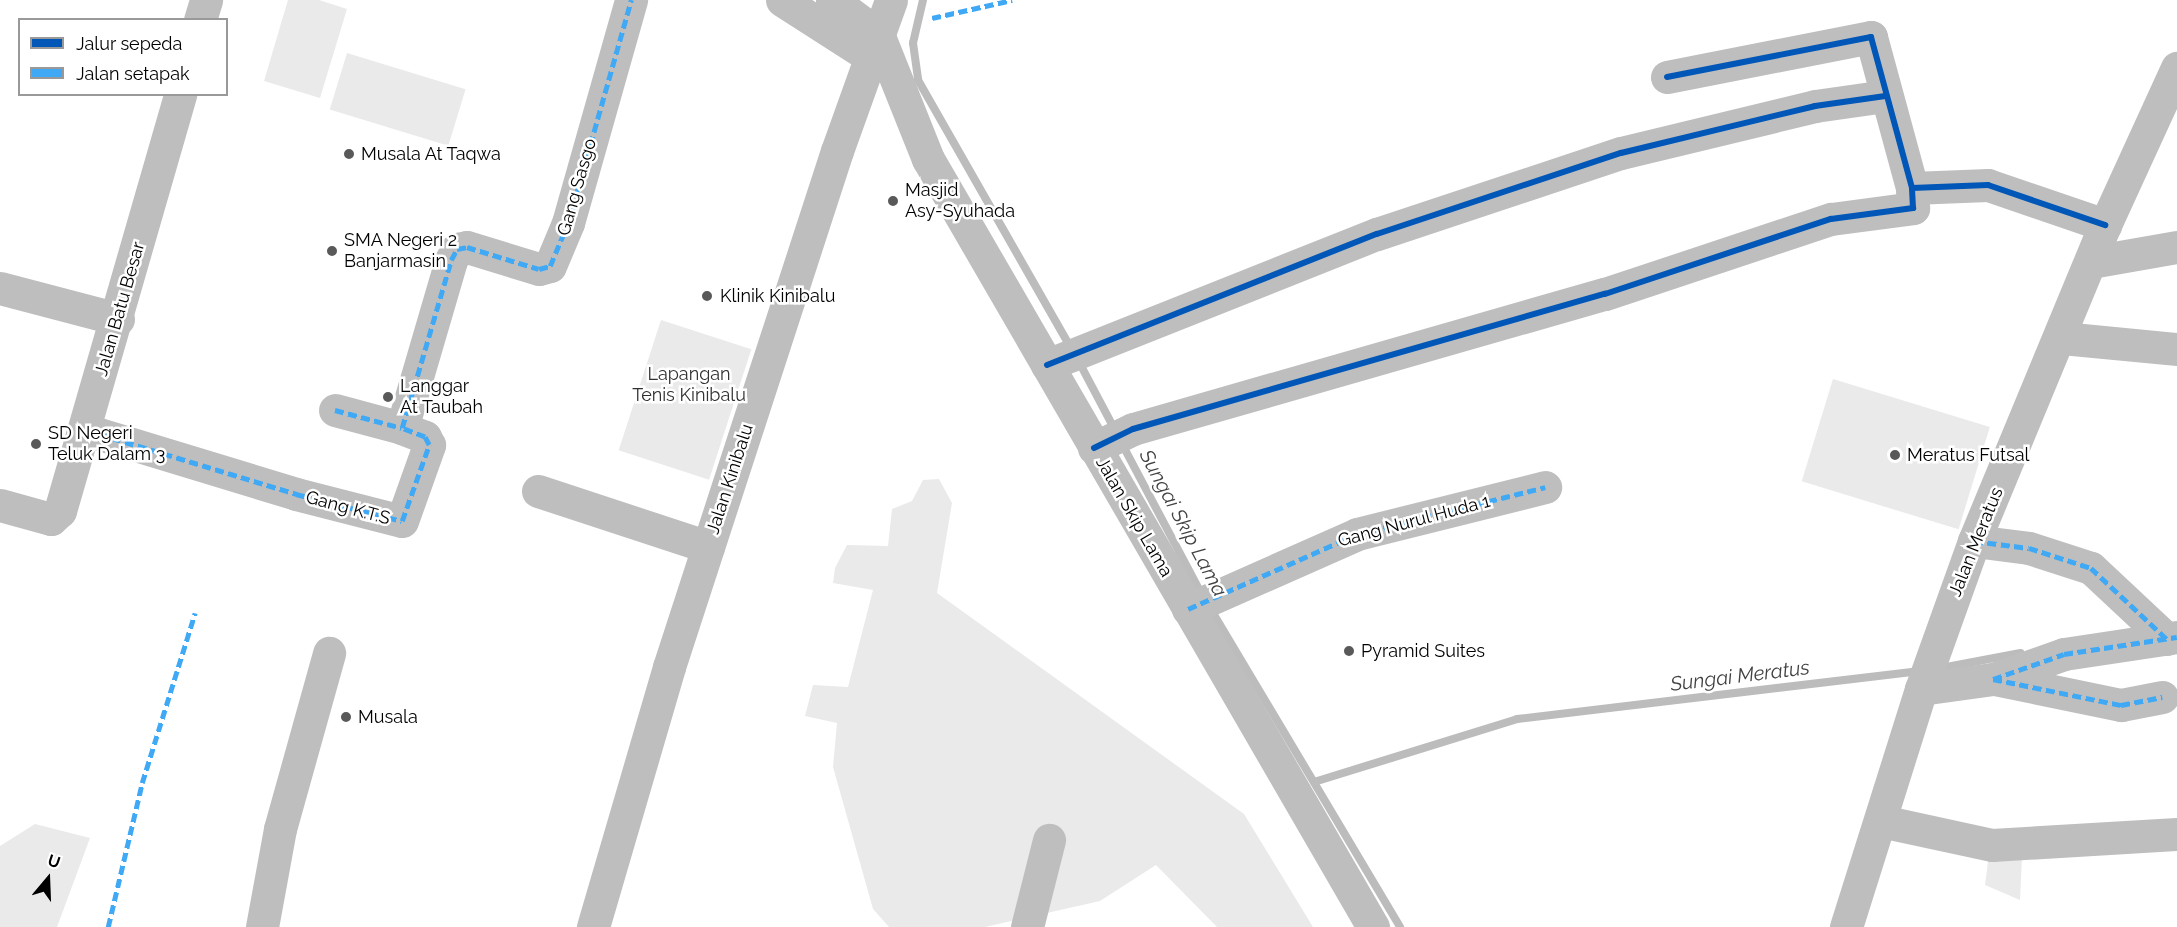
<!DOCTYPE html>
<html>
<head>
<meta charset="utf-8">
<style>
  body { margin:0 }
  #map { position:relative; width:2177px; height:927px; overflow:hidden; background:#fff; font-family:Raleway,sans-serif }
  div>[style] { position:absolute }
  .green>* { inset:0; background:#eaeaea; transform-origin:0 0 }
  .stream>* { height:8px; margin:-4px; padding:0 4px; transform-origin:4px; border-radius:4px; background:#bcbcbc }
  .minor>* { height:33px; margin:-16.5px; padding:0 16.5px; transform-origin:16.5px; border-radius:16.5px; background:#bebebe }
  .quiet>* { height:4.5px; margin-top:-2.25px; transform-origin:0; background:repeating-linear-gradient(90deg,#3fa9f5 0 9px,transparent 0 13.5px) }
  .cycleway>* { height:6px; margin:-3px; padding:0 3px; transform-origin:3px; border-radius:3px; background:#0057b8 }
  .dots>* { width:16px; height:16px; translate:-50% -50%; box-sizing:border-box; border:3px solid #fff; border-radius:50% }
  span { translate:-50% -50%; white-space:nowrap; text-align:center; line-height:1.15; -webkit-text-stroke:5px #fff; paint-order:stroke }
  .poi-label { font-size:18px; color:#000 }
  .left { translate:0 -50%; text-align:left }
  .street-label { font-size:18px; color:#000 }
  .park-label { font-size:18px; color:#303030 }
  .water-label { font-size:20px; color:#414141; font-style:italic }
  .legend { position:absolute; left:18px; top:18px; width:210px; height:78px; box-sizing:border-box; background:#fff; border:2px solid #999; margin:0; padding:8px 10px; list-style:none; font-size:18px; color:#000 }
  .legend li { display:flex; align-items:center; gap:12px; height:30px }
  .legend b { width:30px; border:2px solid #999 }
  .north { position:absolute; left:18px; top:849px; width:60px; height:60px; -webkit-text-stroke:4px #fff; paint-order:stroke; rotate:19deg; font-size:16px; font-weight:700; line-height:24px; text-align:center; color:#000 }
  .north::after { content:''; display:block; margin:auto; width:21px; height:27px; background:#000; clip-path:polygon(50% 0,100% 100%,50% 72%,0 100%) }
</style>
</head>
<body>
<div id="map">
  <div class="green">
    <div style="clip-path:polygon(288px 0,319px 0,347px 9px,320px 98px,264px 81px)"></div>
    <div style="left:347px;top:53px;width:124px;height:59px;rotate:17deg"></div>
    <div style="left:661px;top:320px;width:95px;height:137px;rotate:18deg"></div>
    <div style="left:1833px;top:379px;width:164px;height:107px;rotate:17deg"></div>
    <div style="clip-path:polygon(939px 479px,952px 503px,937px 593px,1244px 814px,1313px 927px,1217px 927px,1156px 865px,1100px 901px,985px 927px,889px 927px,873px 909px,833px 767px,837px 723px,805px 716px,813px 685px,848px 687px,873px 590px,833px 583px,835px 568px,847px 545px,888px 546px,892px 509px,912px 501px,923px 480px)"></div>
    <div style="clip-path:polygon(35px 824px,90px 838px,57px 927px,0 927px,0 846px)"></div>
    <div style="clip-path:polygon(1989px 854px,2022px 857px,2020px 900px,1985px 885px)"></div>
  </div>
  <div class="stream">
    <div style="left:923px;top:0;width:44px;rotate:103.1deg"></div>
    <div style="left:913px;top:43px;width:37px;rotate:82deg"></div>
    <div style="left:918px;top:80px;width:306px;rotate:60.3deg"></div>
    <div style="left:1079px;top:362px;width:75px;rotate:62.1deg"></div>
    <div style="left:1121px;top:442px;width:173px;rotate:62.1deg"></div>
    <div style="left:1210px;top:608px;width:371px;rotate:59.2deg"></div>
    <div style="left:1936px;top:669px;width:86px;rotate:-10.7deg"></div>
    <div style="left:1314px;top:782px;width:213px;rotate:-17.2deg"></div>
    <div style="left:1517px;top:719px;width:404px;rotate:-6.8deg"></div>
  </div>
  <div class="minor">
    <div style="left:782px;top:0;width:126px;rotate:32.7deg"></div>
    <div style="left:832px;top:0;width:57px;rotate:36.5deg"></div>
    <div style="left:878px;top:34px;width:135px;rotate:68.2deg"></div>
    <div style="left:928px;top:159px;width:888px;rotate:59.91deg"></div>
    <div style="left:200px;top:20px;width:21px;rotate:-73deg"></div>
    <div style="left:1667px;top:77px;width:208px;rotate:-11.1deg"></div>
    <div style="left:1871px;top:37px;width:156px;rotate:74.8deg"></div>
    <div style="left:2091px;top:262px;width:87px;rotate:-9.9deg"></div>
    <div style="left:0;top:288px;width:122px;rotate:14.7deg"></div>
    <div style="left:2062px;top:338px;width:116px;rotate:5.5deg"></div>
    <div style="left:1047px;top:365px;width:355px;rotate:-21.7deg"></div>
    <div style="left:1377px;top:234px;width:257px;rotate:-18.4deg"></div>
    <div style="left:1621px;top:153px;width:200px;rotate:-13.6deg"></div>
    <div style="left:1815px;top:106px;width:71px;rotate:-8.1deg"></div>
    <div style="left:335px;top:410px;width:69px;rotate:15deg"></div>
    <div style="left:86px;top:430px;width:220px;rotate:16.9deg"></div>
    <div style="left:296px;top:494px;width:109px;rotate:14.3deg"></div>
    <div style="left:402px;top:521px;width:81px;rotate:-70.4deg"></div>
    <div style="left:429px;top:445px;width:9px;rotate:-117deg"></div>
    <div style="left:425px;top:437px;width:25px;rotate:-159deg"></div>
    <div style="left:402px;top:428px;width:175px;rotate:-73.7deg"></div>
    <div style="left:451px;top:260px;width:13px;rotate:-61deg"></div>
    <div style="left:457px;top:249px;width:10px;rotate:-11deg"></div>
    <div style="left:467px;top:247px;width:75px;rotate:17deg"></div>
    <div style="left:539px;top:269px;width:11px;rotate:-15deg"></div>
    <div style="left:550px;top:266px;width:47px;rotate:-67.3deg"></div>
    <div style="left:568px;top:223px;width:232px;rotate:-74.2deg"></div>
    <div style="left:1094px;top:448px;width:43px;rotate:-26deg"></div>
    <div style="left:1133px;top:429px;width:491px;rotate:-16deg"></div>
    <div style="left:1605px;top:294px;width:238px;rotate:-18.4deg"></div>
    <div style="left:1831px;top:219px;width:83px;rotate:-7.6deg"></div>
    <div style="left:1913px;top:208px;width:20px;rotate:-93deg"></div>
    <div style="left:1912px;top:188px;width:76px;rotate:-2.3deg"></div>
    <div style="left:1988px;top:185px;width:124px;rotate:18.9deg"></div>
    <div style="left:538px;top:491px;width:179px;rotate:18.2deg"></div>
    <div style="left:0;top:505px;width:53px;rotate:15.4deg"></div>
    <div style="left:51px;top:519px;width:12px;rotate:-42deg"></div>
    <div style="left:60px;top:511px;width:434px;rotate:-73.9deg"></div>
    <div style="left:1974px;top:541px;width:55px;rotate:7.3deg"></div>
    <div style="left:2029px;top:548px;width:65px;rotate:17.9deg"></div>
    <div style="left:2091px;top:568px;width:104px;rotate:43.1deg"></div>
    <div style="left:1188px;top:609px;width:185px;rotate:-23.9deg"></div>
    <div style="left:1357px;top:534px;width:194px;rotate:-14deg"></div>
    <div style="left:1995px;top:679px;width:129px;rotate:11.7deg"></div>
    <div style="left:2121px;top:705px;width:42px;rotate:-11deg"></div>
    <div style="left:1921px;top:689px;width:73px;rotate:-7.9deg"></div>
    <div style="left:1993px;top:679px;width:75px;rotate:-19.4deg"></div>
    <div style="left:2064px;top:654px;width:114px;rotate:-8.6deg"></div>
    <div style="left:1881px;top:821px;width:114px;rotate:12.2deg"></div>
    <div style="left:1992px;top:845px;width:185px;rotate:-3.4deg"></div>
    <div style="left:262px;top:927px;width:100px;rotate:-79.6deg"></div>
    <div style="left:280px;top:829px;width:183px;rotate:-74.4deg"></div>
    <div style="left:593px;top:927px;width:271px;rotate:-73.7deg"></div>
    <div style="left:669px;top:667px;width:543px;rotate:-71.97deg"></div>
    <div style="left:837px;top:151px;width:160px;rotate:-70.3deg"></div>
    <div style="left:1027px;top:927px;width:90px;rotate:-75.8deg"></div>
    <div style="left:1846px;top:927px;width:250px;rotate:-72.5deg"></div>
    <div style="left:1921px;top:689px;width:157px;rotate:-70.3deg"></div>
    <div style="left:1974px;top:541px;width:342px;rotate:-67.5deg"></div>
    <div style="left:2105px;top:225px;width:173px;rotate:-65.4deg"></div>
  </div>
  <div class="quiet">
    <div style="left:932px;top:18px;width:82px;rotate:-12.7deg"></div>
    <div style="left:335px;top:410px;width:69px;rotate:15deg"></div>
    <div style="left:86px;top:430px;width:220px;rotate:16.9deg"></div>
    <div style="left:296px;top:494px;width:109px;rotate:14.3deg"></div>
    <div style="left:402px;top:521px;width:81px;rotate:-70.4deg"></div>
    <div style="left:429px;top:445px;width:9px;rotate:-117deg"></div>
    <div style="left:425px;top:437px;width:25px;rotate:-159deg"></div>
    <div style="left:402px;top:428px;width:175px;rotate:-73.7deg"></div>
    <div style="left:451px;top:260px;width:13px;rotate:-61deg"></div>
    <div style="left:457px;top:249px;width:10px;rotate:-11deg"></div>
    <div style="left:467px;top:247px;width:75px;rotate:17deg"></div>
    <div style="left:539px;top:269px;width:11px;rotate:-15deg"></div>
    <div style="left:550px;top:266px;width:47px;rotate:-67.3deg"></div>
    <div style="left:568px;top:223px;width:232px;rotate:-74.2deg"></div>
    <div style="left:1974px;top:541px;width:55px;rotate:7.3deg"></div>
    <div style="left:2029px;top:548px;width:65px;rotate:17.9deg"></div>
    <div style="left:2091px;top:568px;width:104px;rotate:43.1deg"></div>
    <div style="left:1188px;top:609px;width:185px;rotate:-23.9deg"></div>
    <div style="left:1357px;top:534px;width:194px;rotate:-14deg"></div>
    <div style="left:1993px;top:679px;width:75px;rotate:-19.4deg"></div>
    <div style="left:2064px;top:654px;width:114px;rotate:-8.6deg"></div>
    <div style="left:1993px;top:679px;width:131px;rotate:11.5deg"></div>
    <div style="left:2121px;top:705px;width:42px;rotate:-11deg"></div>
    <div style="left:108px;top:927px;width:148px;rotate:-76.7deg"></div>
    <div style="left:142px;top:783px;width:178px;rotate:-72.7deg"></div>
  </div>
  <div class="cycleway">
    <div style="left:1667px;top:77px;width:208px;rotate:-11.1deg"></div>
    <div style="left:1871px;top:37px;width:156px;rotate:74.8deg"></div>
    <div style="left:1047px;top:365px;width:355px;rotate:-21.7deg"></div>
    <div style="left:1377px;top:234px;width:257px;rotate:-18.4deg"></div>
    <div style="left:1621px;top:153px;width:200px;rotate:-13.6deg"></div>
    <div style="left:1815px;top:106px;width:71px;rotate:-8.1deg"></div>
    <div style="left:1094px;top:448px;width:43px;rotate:-26deg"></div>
    <div style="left:1133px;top:429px;width:491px;rotate:-16deg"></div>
    <div style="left:1605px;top:294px;width:238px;rotate:-18.4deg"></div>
    <div style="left:1831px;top:219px;width:83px;rotate:-7.6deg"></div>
    <div style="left:1913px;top:208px;width:20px;rotate:-93deg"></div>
    <div style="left:1912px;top:188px;width:76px;rotate:-2.3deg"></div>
    <div style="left:1988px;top:185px;width:124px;rotate:18.9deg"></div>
  </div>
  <div class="dots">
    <div style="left:349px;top:154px;background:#595959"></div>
    <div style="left:893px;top:201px;background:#595959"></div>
    <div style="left:332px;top:251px;background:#595959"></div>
    <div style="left:707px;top:296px;background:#595959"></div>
    <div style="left:388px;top:397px;background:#595959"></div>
    <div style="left:36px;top:444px;background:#595959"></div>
    <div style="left:1895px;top:455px;background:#595959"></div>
    <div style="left:1349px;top:651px;background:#595959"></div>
    <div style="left:346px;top:717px;background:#595959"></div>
  </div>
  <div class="poi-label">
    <span class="left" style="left:361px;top:154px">Musala At Taqwa</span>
    <span class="left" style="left:905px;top:201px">Masjid<br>Asy-Syuhada</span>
    <span class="left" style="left:344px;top:251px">SMA Negeri 2<br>Banjarmasin</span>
    <span class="left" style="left:720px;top:296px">Klinik Kinibalu</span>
    <span class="left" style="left:400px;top:397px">Langgar<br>At Taubah</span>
    <span class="left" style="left:48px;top:444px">SD Negeri<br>Teluk Dalam 3</span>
    <span class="left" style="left:1907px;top:455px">Meratus Futsal</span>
    <span class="left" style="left:1361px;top:651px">Pyramid Suites</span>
    <span class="left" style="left:358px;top:717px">Musala</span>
  </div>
  <div class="street-label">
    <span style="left:577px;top:187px;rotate:-74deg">Gang Sasgo</span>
    <span style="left:120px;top:309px;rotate:-74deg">Jalan Batu Besar</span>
    <span style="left:730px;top:479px;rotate:-72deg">Jalan Kinibalu</span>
    <span style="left:348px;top:508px;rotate:15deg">Gang K.T.S</span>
    <span style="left:1134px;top:517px;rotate:60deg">Jalan Skip Lama</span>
    <span style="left:1414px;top:521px;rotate:-15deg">Gang Nurul Huda 1</span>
    <span style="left:1976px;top:542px;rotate:-68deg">Jalan Meratus</span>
  </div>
  <div class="park-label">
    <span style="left:689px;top:385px">Lapangan<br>Tenis Kinibalu</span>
  </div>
  <div class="water-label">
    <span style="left:1183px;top:523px;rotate:62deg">Sungai Skip Lama</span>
    <span style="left:1740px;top:676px;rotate:-7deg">Sungai Meratus</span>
  </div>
  <ul class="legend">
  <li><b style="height:8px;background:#0057b8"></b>Jalur sepeda</li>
  <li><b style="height:8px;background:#3fa9f5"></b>Jalan setapak</li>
  </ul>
  <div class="north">U</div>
</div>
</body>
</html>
